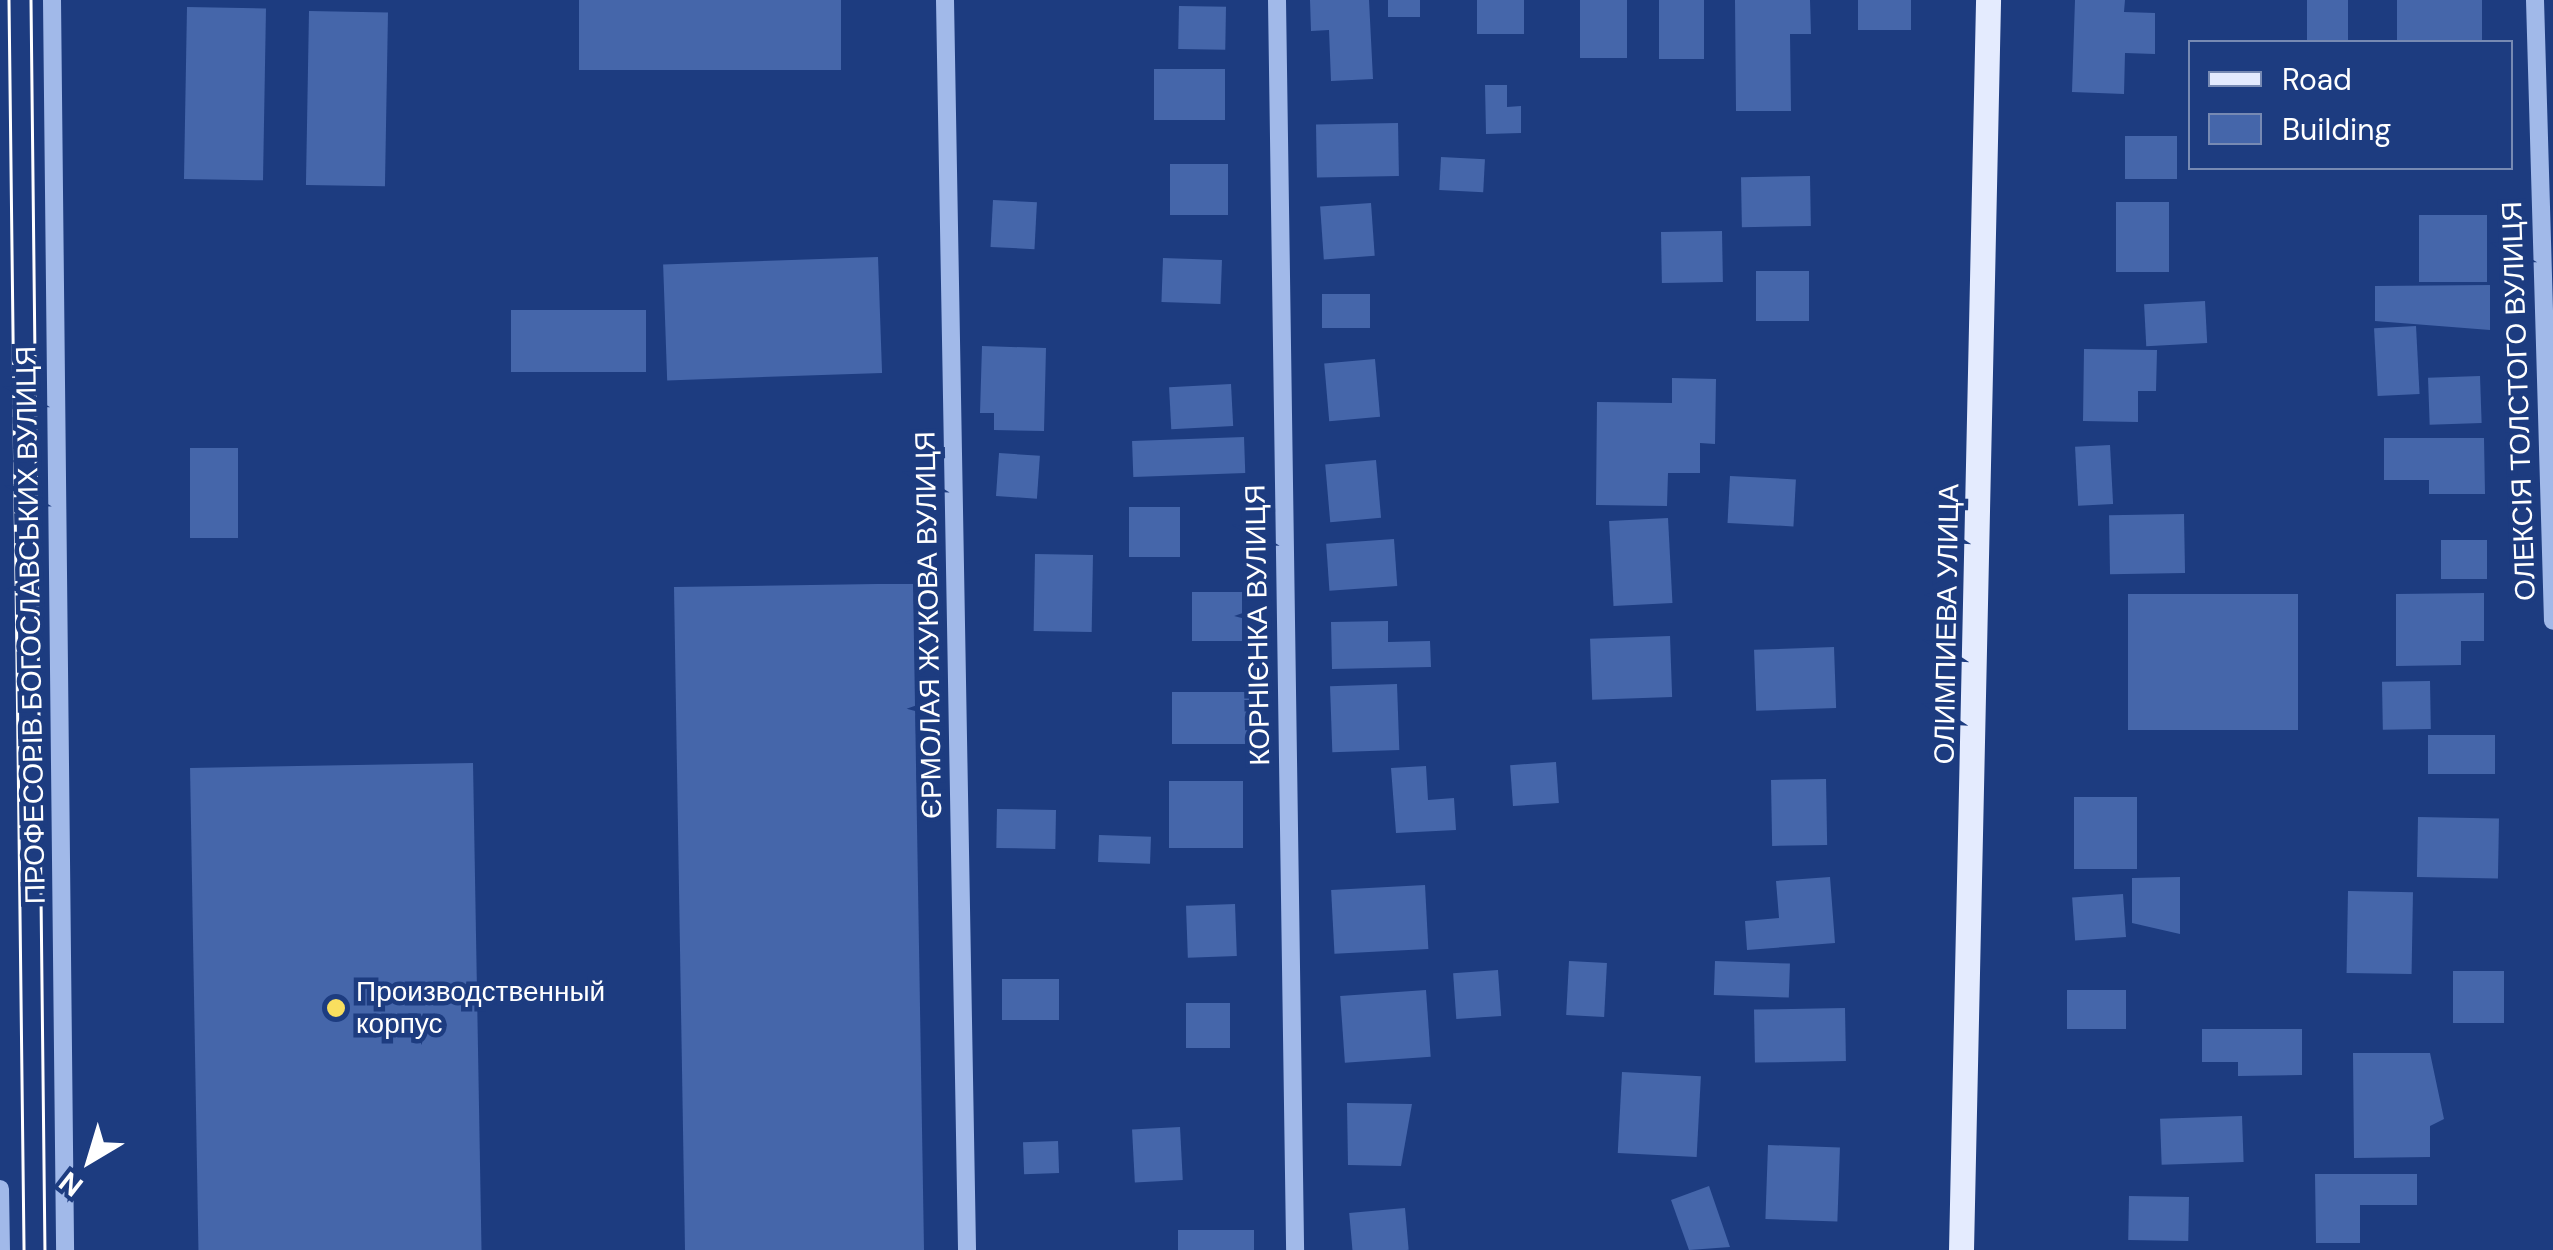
<!DOCTYPE html>
<html>
<head>
<meta charset="utf-8">
<style>
  body { margin:0 }
  #map { position:relative; width:2553px; height:1250px; overflow:hidden; background:#1d3c80; font-family:"DM Sans",sans-serif }
  div>[style] { position:absolute }
  .building>* { inset:0; background:#4566aa; transform-origin:0 0 }
  .minor>* { height:18px; margin:-9px; padding:0 9px; transform-origin:9px; border-radius:9px; background:#a1b9e9 }
  .major>* { height:25px; margin:-12.5px; padding:0 12.5px; transform-origin:12.5px; border-radius:12.5px; background:#e4ebfe }
  .tram>* { height:2.5px; margin:-1.25px; padding:0 1.25px; transform-origin:1.25px; border-radius:1.25px; background:#fff }
  .dots>* { width:28px; height:28px; translate:-50% -50%; box-sizing:border-box; border:5px solid #1d3c80; border-radius:50% }
  span { translate:-50% -50%; white-space:nowrap; text-align:center; line-height:1.15; -webkit-text-stroke:9px #1d3c80; paint-order:stroke }
  .street-label { font-size:28px; color:#fff }
  .poi-label { font-size:28px; color:#fff }
  .left { translate:0 -50%; text-align:left }
  .legend { position:absolute; left:2188px; top:40px; width:325px; height:130px; box-sizing:border-box; background:#1d3c80; border:2px solid #778ab3; margin:0; padding:12px 18px; list-style:none; font-size:30px; color:#fff }
  .legend li { display:flex; align-items:center; gap:20px; height:50px }
  .legend b { width:50px; border:2px solid #778ab3 }
  .north { position:absolute; left:40px; top:1110px; width:100px; height:100px; -webkit-text-stroke:8px #1d3c80; paint-order:stroke; rotate:218deg; font-size:28px; font-weight:700; line-height:40px; text-align:center; color:#fff }
  .north::after { content:''; display:block; margin:auto; width:35px; height:45px; background:#fff; clip-path:polygon(50% 0,100% 100%,50% 72%,0 100%) }
</style>
</head>
<body>
<div id="map">
  <div class="building">
    <div style="left:579px;top:0;width:262px;height:70px"></div>
    <div style="clip-path:polygon(1310px 0,1369px 0,1373px 79px,1331px 81px,1329px 30px,1311px 31px)"></div>
    <div style="left:1388px;top:0;width:32px;height:17px"></div>
    <div style="left:1477px;top:0;width:47px;height:34px"></div>
    <div style="left:1580px;top:0;width:47px;height:58px"></div>
    <div style="left:1659px;top:0;width:45px;height:59px"></div>
    <div style="clip-path:polygon(1735px 0,1810px 0,1811px 34px,1790px 34px,1791px 111px,1736px 111px)"></div>
    <div style="left:1858px;top:0;width:53px;height:30px"></div>
    <div style="clip-path:polygon(2075px 0,2125px 0,2124px 12px,2155px 13px,2155px 54px,2125px 53px,2124px 94px,2072px 92px)"></div>
    <div style="left:2307px;top:0;width:41px;height:42px"></div>
    <div style="left:2397px;top:0;width:85px;height:42px"></div>
    <div style="left:1179px;top:6px;width:47px;height:43px;rotate:1deg"></div>
    <div style="left:187px;top:7px;width:79px;height:172px;rotate:1deg"></div>
    <div style="left:309px;top:11px;width:79px;height:174px;rotate:1deg"></div>
    <div style="left:1154px;top:69px;width:71px;height:51px"></div>
    <div style="clip-path:polygon(1485px 85px,1507px 85px,1507px 107px,1521px 106px,1521px 133px,1486px 134px)"></div>
    <div style="left:1398px;top:123px;width:53px;height:82px;rotate:89deg"></div>
    <div style="left:2125px;top:136px;width:52px;height:43px"></div>
    <div style="left:1441px;top:157px;width:44px;height:33px;rotate:3deg"></div>
    <div style="left:1170px;top:164px;width:58px;height:51px"></div>
    <div style="left:1810px;top:176px;width:50px;height:69px;rotate:89deg"></div>
    <div style="left:993px;top:200px;width:44px;height:47px;rotate:3deg"></div>
    <div style="left:2116px;top:202px;width:53px;height:70px"></div>
    <div style="left:1371px;top:203px;width:53px;height:51px;rotate:86deg"></div>
    <div style="left:2419px;top:215px;width:68px;height:67px"></div>
    <div style="left:1722px;top:231px;width:51px;height:61px;rotate:89deg"></div>
    <div style="left:878px;top:257px;width:116px;height:215px;rotate:88deg"></div>
    <div style="left:1163px;top:258px;width:59px;height:44px;rotate:2deg"></div>
    <div style="left:1756px;top:271px;width:53px;height:50px"></div>
    <div style="clip-path:polygon(2490px 285px,2490px 330px,2375px 321px,2375px 286px)"></div>
    <div style="left:1322px;top:294px;width:48px;height:34px"></div>
    <div style="left:2205px;top:301px;width:42px;height:61px;rotate:87deg"></div>
    <div style="left:511px;top:310px;width:135px;height:62px"></div>
    <div style="left:2416px;top:326px;width:68px;height:42px;rotate:87deg"></div>
    <div style="clip-path:polygon(982px 346px,1046px 348px,1044px 431px,994px 430px,994px 413px,980px 413px)"></div>
    <div style="clip-path:polygon(2084px 349px,2157px 350px,2156px 391px,2138px 391px,2138px 422px,2083px 421px)"></div>
    <div style="left:1375px;top:359px;width:58px;height:51px;rotate:85deg"></div>
    <div style="left:2480px;top:376px;width:47px;height:52px;rotate:88deg"></div>
    <div style="clip-path:polygon(1672px 378px,1716px 379px,1715px 444px,1700px 443px,1700px 473px,1668px 473px,1667px 506px,1596px 505px,1597px 402px,1672px 403px)"></div>
    <div style="left:1231px;top:384px;width:42px;height:62px;rotate:87deg"></div>
    <div style="left:1244px;top:437px;width:36px;height:112px;rotate:88deg"></div>
    <div style="clip-path:polygon(2384px 438px,2484px 438px,2485px 494px,2429px 494px,2429px 480px,2384px 480px)"></div>
    <div style="left:2110px;top:445px;width:59px;height:35px;rotate:87deg"></div>
    <div style="left:190px;top:448px;width:48px;height:90px"></div>
    <div style="left:999px;top:453px;width:41px;height:43px;rotate:4deg"></div>
    <div style="left:1376px;top:460px;width:58px;height:51px;rotate:85deg"></div>
    <div style="left:1730px;top:476px;width:66px;height:47px;rotate:3deg"></div>
    <div style="left:1129px;top:507px;width:51px;height:50px"></div>
    <div style="left:2184px;top:514px;width:59px;height:75px;rotate:89deg"></div>
    <div style="left:1668px;top:518px;width:85px;height:59px;rotate:87deg"></div>
    <div style="left:1394px;top:539px;width:47px;height:68px;rotate:86deg"></div>
    <div style="left:2441px;top:540px;width:46px;height:39px"></div>
    <div style="left:1035px;top:554px;width:58px;height:77px;rotate:1deg"></div>
    <div style="clip-path:polygon(877px 584px,913px 584px,924px 1250px,685px 1250px,674px 587px)"></div>
    <div style="left:1192px;top:592px;width:50px;height:49px"></div>
    <div style="clip-path:polygon(2484px 593px,2484px 641px,2461px 641px,2461px 665px,2396px 666px,2396px 594px)"></div>
    <div style="left:2298px;top:594px;width:136px;height:170px;rotate:90deg"></div>
    <div style="clip-path:polygon(1388px 621px,1388px 642px,1430px 641px,1431px 667px,1332px 669px,1331px 622px)"></div>
    <div style="left:1670px;top:636px;width:61px;height:80px;rotate:88deg"></div>
    <div style="left:1834px;top:647px;width:61px;height:80px;rotate:88deg"></div>
    <div style="left:2430px;top:681px;width:48px;height:48px;rotate:89deg"></div>
    <div style="left:1397px;top:684px;width:66px;height:67px;rotate:88deg"></div>
    <div style="left:1172px;top:692px;width:77px;height:52px"></div>
    <div style="left:2428px;top:735px;width:67px;height:39px"></div>
    <div style="left:1556px;top:762px;width:41px;height:46px;rotate:86deg"></div>
    <div style="left:473px;top:763px;width:487px;height:283px;rotate:89deg"></div>
    <div style="clip-path:polygon(1426px 766px,1428px 800px,1454px 798px,1456px 830px,1396px 833px,1391px 768px)"></div>
    <div style="left:1826px;top:779px;width:66px;height:55px;rotate:89deg"></div>
    <div style="left:1243px;top:781px;width:67px;height:74px;rotate:90deg"></div>
    <div style="left:2074px;top:797px;width:63px;height:72px"></div>
    <div style="left:997px;top:809px;width:59px;height:39px;rotate:1deg"></div>
    <div style="left:2418px;top:817px;width:81px;height:60px;rotate:1deg"></div>
    <div style="left:1099px;top:835px;width:52px;height:27px;rotate:2deg"></div>
    <div style="clip-path:polygon(1830px 877px,1835px 943px,1747px 950px,1745px 921px,1779px 918px,1776px 881px)"></div>
    <div style="clip-path:polygon(2180px 877px,2180px 934px,2132px 923px,2132px 878px)"></div>
    <div style="left:1425px;top:885px;width:64px;height:94px;rotate:87deg"></div>
    <div style="left:2348px;top:891px;width:65px;height:82px;rotate:1deg"></div>
    <div style="left:2123px;top:894px;width:43px;height:51px;rotate:86deg"></div>
    <div style="left:1235px;top:904px;width:52px;height:49px;rotate:88deg"></div>
    <div style="left:1569px;top:961px;width:38px;height:54px;rotate:3deg"></div>
    <div style="left:1715px;top:961px;width:75px;height:34px;rotate:2deg"></div>
    <div style="left:1498px;top:970px;width:46px;height:45px;rotate:86deg"></div>
    <div style="left:2453px;top:971px;width:51px;height:52px"></div>
    <div style="left:1002px;top:979px;width:57px;height:41px"></div>
    <div style="left:1426px;top:990px;width:67px;height:86px;rotate:86deg"></div>
    <div style="left:2126px;top:990px;width:39px;height:59px;rotate:90deg"></div>
    <div style="left:1186px;top:1003px;width:44px;height:45px"></div>
    <div style="left:1845px;top:1008px;width:53px;height:91px;rotate:89deg"></div>
    <div style="clip-path:polygon(2202px 1029px,2302px 1029px,2302px 1075px,2238px 1076px,2238px 1062px,2202px 1062px)"></div>
    <div style="clip-path:polygon(2353px 1053px,2430px 1053px,2444px 1119px,2430px 1126px,2430px 1157px,2354px 1158px)"></div>
    <div style="left:1622px;top:1072px;width:79px;height:81px;rotate:3deg"></div>
    <div style="clip-path:polygon(1347px 1103px,1412px 1104px,1401px 1166px,1348px 1165px)"></div>
    <div style="left:2242px;top:1116px;width:46px;height:82px;rotate:88deg"></div>
    <div style="left:1180px;top:1127px;width:53px;height:48px;rotate:87deg"></div>
    <div style="left:1058px;top:1141px;width:32px;height:35px;rotate:88deg"></div>
    <div style="left:1768px;top:1145px;width:72px;height:74px;rotate:2deg"></div>
    <div style="clip-path:polygon(2315px 1174px,2417px 1174px,2417px 1205px,2360px 1205px,2360px 1243px,2316px 1243px)"></div>
    <div style="clip-path:polygon(1709px 1186px,1730px 1247px,1689px 1250px,1671px 1200px)"></div>
    <div style="left:2129px;top:1196px;width:60px;height:44px;rotate:1deg"></div>
    <div style="left:1405px;top:1208px;width:42px;height:56px;rotate:85deg"></div>
    <div style="left:1254px;top:1230px;width:20px;height:76px;rotate:90deg"></div>
  </div>
  <div class="minor">
    <div style="left:52px;top:0;width:1250px;rotate:89.4deg"></div>
    <div style="left:945px;top:0;width:1250px;rotate:88.99deg"></div>
    <div style="left:1277px;top:0;width:1250px;rotate:89.17deg"></div>
    <div style="left:2535px;top:0;width:621px;rotate:88.34deg"></div>
    <div style="left:0;top:1189px;width:61px;rotate:89.1deg"></div>
  </div>
  <div class="major">
    <div style="left:1961px;top:1250px;width:1250px;rotate:-88.76deg"></div>
  </div>
  <div class="tram">
    <div style="left:9px;top:0;width:1250px;rotate:89.31deg"></div>
    <div style="left:31px;top:0;width:1250px;rotate:89.36deg"></div>
  </div>
  <div class="dots">
    <div style="left:336px;top:1008px;background:#f9df5f"></div>
  </div>
  <div class="street-label">
    <span style="left:2519px;top:401px;rotate:-92deg">ОЛЕКСІЯ ТОЛСТОГО ВУЛИЦЯ</span>
    <span style="left:1947px;top:624px;rotate:-89deg">ОЛИМПИЕВА УЛИЦА</span>
    <span style="left:31px;top:625px;rotate:-91deg">ПРОФЕСОРІВ БОГОСЛАВСЬКИХ ВУЛИЦЯ</span>
    <span style="left:929px;top:625px;rotate:-91deg">ЄРМОЛАЯ ЖУКОВА ВУЛИЦЯ</span>
    <span style="left:1258px;top:625px;rotate:-91deg">КОРНІЄНКА ВУЛИЦЯ</span>
  </div>
  <div class="poi-label">
    <span class="left" style="left:356px;top:1008px">Производственный<br>корпус</span>
  </div>
  <ul class="legend">
  <li><b style="height:12px;background:#e4ebfe"></b>Road</li>
  <li><b style="height:28px;background:#4566aa"></b>Building</li>
  </ul>
  <div class="north">N</div>
</div>
</body>
</html>
